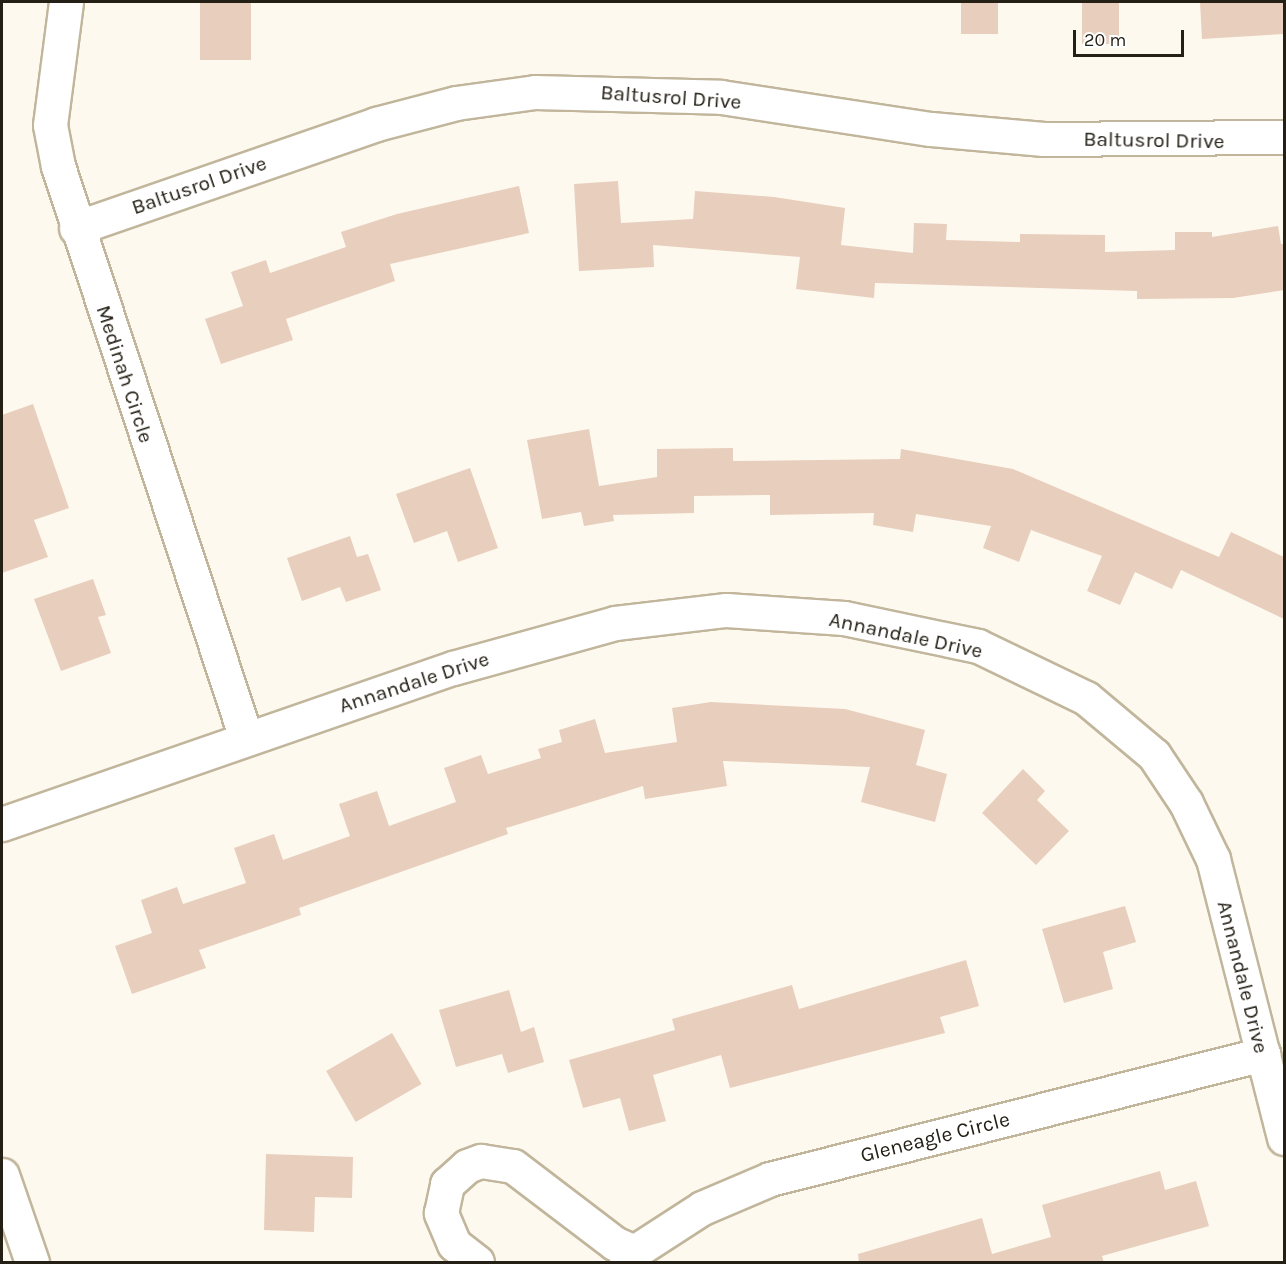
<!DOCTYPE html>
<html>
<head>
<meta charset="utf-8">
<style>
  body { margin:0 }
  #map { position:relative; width:1286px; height:1264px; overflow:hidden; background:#fef9ee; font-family:Karla,sans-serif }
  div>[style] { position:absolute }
  .building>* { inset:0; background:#e8cebc; transform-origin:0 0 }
  .roads { filter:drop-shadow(2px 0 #c1b69c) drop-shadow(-2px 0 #c1b69c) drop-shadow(0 2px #c1b69c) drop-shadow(0 -2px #c1b69c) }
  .street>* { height:33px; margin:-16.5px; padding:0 16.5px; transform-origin:16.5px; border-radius:16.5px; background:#fff }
  .secondary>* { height:33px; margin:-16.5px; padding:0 16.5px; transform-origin:16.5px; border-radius:16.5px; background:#fff }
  span { translate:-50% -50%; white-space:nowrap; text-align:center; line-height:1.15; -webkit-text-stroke:6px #fff; paint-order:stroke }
  .street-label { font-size:21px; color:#242016 }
  .frame { position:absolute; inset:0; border:3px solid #242016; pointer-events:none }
  .scale { position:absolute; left:1073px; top:30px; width:111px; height:27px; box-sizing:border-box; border:3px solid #242016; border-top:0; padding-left:8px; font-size:18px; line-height:21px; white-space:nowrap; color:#242016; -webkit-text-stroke:4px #fff; paint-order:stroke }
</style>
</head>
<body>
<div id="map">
  <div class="building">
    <div style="left:200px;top:2px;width:51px;height:58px"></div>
    <div style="left:961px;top:2px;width:37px;height:32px"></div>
    <div style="left:1082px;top:2px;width:37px;height:42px"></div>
    <div style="clip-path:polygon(1200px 2px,1284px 2px,1284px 34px,1202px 39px)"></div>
    <div style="clip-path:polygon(618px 181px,621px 223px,693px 219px,695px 191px,774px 197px,845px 208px,841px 245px,913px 253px,914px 223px,947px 224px,946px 240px,1020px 242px,1020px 234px,1105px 235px,1105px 252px,1175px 250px,1175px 232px,1212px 232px,1212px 237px,1278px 226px,1281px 244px,1284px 244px,1284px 290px,1233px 298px,1137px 299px,1137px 291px,875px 283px,874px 298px,796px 289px,800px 257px,653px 245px,654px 267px,579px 271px,574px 184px)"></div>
    <div style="clip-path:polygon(519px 186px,529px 233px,390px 264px,395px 281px,286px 319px,293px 340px,221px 364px,205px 319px,243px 306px,231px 272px,266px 260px,270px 273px,346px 247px,341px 232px,397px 214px)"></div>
    <div style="clip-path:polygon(33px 404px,69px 508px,34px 520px,48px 557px,2px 573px,2px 415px)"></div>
    <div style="clip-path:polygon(589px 429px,599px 486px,657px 477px,657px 449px,733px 448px,733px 461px,900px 459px,901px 449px,1013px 469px,1219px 557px,1231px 532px,1284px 557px,1284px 619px,1181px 570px,1172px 589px,1135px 572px,1120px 605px,1087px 591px,1102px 556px,1031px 530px,1019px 562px,983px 548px,991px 526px,916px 514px,913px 532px,873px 525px,874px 513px,770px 515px,770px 495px,694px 496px,694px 513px,613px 515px,614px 521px,584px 526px,581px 512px,542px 519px,527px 440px)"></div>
    <div style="clip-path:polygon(470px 468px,498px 548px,458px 562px,447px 531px,414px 543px,396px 494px)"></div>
    <div style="clip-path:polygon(350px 536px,357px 557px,368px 554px,381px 590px,346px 602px,340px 587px,302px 601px,287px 558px)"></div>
    <div style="clip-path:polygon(93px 579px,106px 615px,98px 617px,111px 653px,61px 671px,34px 599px)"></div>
    <div style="clip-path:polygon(711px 702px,845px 709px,925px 730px,916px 765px,947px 774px,935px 822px,861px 802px,870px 767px,723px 761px,727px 786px,645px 799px,643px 786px,506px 828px,508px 834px,299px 908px,301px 915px,199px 950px,206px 968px,132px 994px,115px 946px,152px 933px,141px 900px,177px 887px,183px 904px,246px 883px,234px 848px,274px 834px,283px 860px,350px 836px,339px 804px,377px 791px,389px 826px,456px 802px,444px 768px,481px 755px,488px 774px,541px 758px,538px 749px,562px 742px,559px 730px,595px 719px,605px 753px,677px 742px,672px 708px)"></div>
    <div style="clip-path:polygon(1023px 769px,1045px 791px,1037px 800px,1069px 831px,1036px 865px,982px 813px)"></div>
    <div style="clip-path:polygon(1125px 906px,1136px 942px,1103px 952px,1113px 989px,1064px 1003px,1042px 929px)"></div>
    <div style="clip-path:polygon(966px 960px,979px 1006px,940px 1017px,945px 1033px,730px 1088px,721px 1055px,653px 1075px,666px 1121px,629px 1131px,620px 1098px,583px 1108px,569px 1060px,675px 1030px,672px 1019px,792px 985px,799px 1009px)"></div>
    <div style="clip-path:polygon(509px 990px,521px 1032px,534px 1027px,544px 1062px,508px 1073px,502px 1054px,456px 1067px,439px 1010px)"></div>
    <div style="left:392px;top:1033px;width:59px;height:76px;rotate:60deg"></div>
    <div style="clip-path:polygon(266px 1154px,353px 1157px,352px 1198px,315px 1197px,314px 1232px,264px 1230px)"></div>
    <div style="clip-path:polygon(1160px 1171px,1165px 1190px,1196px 1181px,1209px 1226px,1102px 1256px,1104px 1263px,859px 1263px,858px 1254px,982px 1218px,992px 1254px,1051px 1237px,1042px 1205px)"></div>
  </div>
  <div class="roads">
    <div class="street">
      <div style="left:66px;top:2px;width:124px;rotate:97.4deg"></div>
      <div style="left:50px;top:125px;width:42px;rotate:79deg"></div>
      <div style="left:58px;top:166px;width:602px;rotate:71.81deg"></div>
      <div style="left:76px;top:228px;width:318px;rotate:-19.1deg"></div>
      <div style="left:376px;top:124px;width:83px;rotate:-14.7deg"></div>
      <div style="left:456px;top:103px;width:80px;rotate:-7.9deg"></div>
      <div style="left:535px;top:92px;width:186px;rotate:1.5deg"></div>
      <div style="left:721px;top:97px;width:212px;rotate:8.7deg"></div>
      <div style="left:931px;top:129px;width:113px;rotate:5.1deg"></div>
      <div style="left:1044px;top:139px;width:240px;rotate:-0.5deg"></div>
      <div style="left:2px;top:824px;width:477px;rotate:-19.1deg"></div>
      <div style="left:453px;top:668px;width:168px;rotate:-15.5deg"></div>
      <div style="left:615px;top:623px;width:112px;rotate:-6.7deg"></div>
      <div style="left:726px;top:610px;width:118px;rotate:3.9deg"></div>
      <div style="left:844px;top:618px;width:137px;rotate:11.8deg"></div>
      <div style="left:978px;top:646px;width:120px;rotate:25.7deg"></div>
      <div style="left:1086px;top:698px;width:89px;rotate:40deg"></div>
      <div style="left:1154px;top:755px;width:58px;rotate:56.3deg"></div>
      <div style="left:1186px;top:803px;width:62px;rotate:64.3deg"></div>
      <div style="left:1213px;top:859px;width:288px;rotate:75.7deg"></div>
      <div style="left:477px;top:1262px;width:29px;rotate:-142deg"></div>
      <div style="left:454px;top:1244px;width:34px;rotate:-113deg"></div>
      <div style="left:441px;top:1213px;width:30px;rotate:-78deg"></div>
      <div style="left:447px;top:1184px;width:27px;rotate:-42deg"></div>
      <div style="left:467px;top:1166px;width:15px;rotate:-20deg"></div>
      <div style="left:481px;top:1161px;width:32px;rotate:9deg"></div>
      <div style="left:513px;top:1166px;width:127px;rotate:37.3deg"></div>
      <div style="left:614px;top:1243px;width:22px;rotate:24deg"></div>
      <div style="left:626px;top:1262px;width:13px;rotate:-51deg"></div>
      <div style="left:634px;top:1252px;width:81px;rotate:-32.9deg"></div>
      <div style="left:702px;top:1208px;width:74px;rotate:-23.1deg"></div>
      <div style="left:770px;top:1179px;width:509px;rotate:-14.23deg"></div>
    </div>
    <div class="secondary">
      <div style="left:2px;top:1175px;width:92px;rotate:71deg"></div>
    </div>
  </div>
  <div class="street-label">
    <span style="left:671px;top:97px;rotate:4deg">Baltusrol Drive</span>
    <span style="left:1154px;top:140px;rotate:1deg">Baltusrol Drive</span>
    <span style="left:199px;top:185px;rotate:-19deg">Baltusrol Drive</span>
    <span style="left:125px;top:374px;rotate:72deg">Medinah Circle</span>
    <span style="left:906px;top:635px;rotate:12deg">Annandale Drive</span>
    <span style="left:414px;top:682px;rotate:-18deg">Annandale Drive</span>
    <span style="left:1243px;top:977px;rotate:76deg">Annandale Drive</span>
    <span style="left:935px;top:1137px;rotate:-14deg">Gleneagle Circle</span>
  </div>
  <div class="frame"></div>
  <div class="scale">20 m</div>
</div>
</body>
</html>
